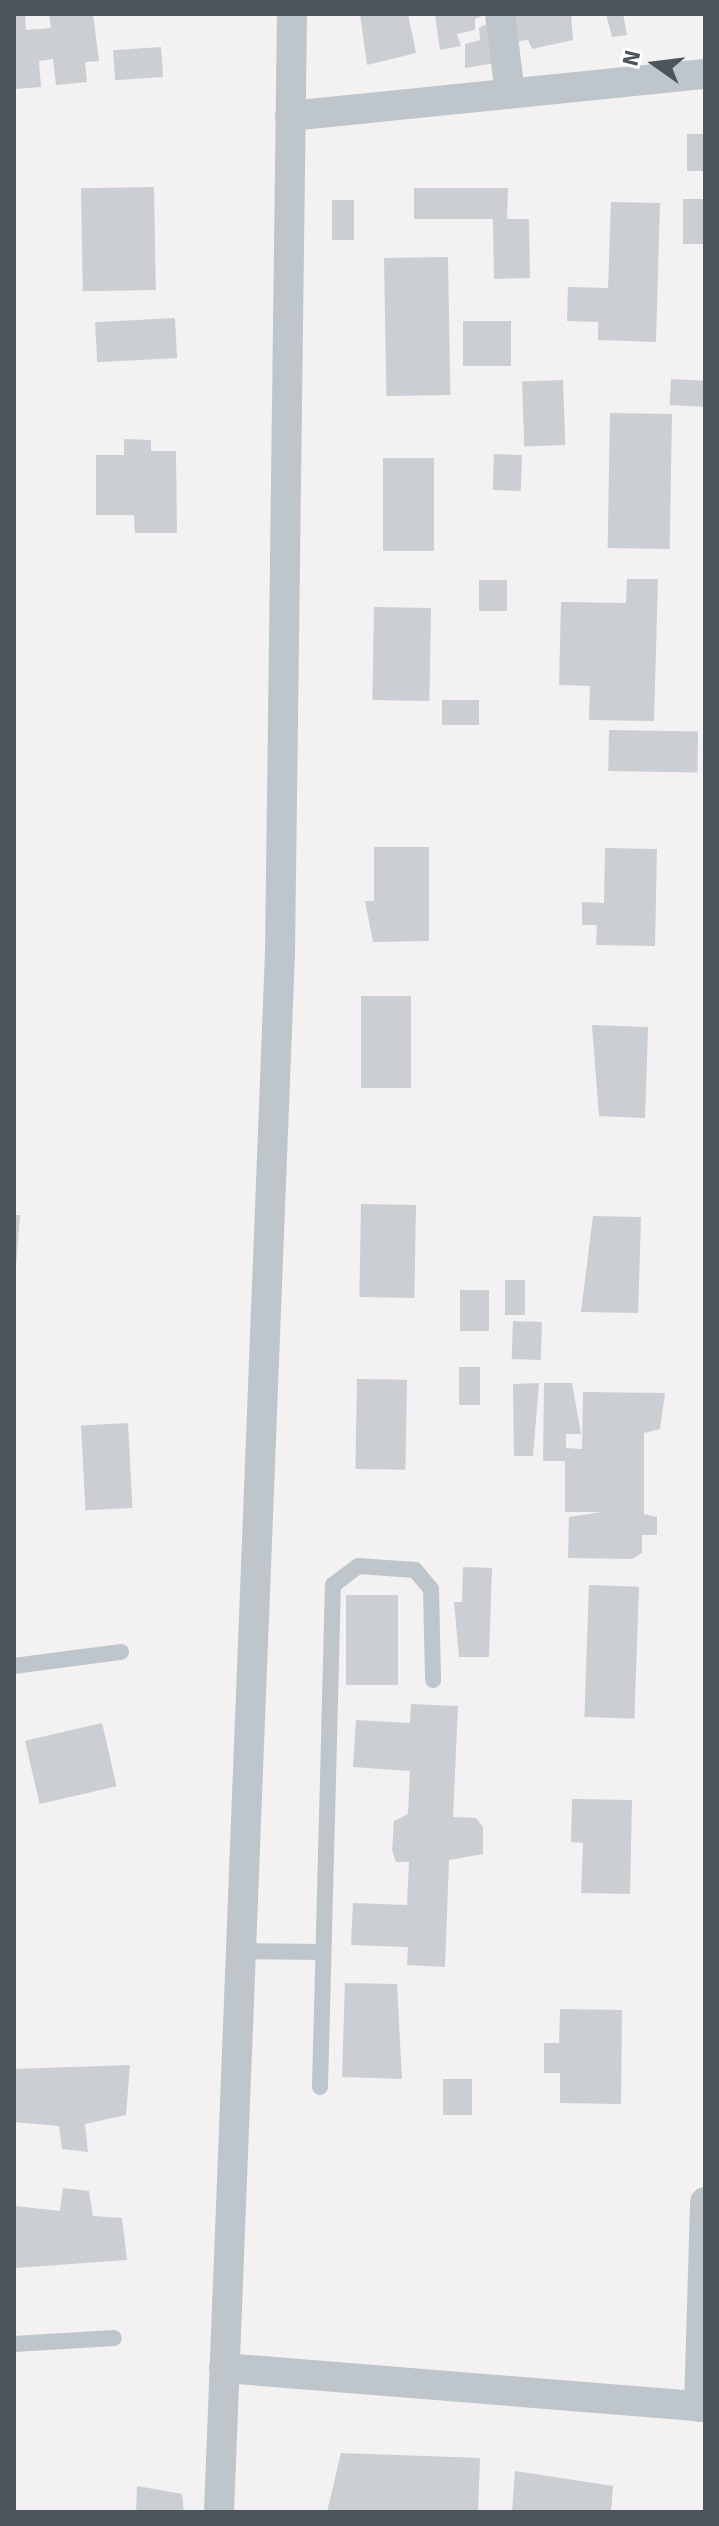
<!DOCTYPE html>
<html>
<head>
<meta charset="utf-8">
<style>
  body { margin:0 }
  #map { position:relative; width:719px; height:2526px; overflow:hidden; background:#f3f1f1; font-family:Signika,sans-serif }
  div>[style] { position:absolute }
  .building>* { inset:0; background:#cbced2; transform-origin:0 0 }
  .lane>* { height:16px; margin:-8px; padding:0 8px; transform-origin:8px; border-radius:8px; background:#bec6cb }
  .street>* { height:30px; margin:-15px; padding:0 15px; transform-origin:15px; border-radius:15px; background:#bec6cb }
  span { translate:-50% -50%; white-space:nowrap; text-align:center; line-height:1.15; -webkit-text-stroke:8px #fff; paint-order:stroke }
  .frame { position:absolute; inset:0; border:16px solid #4b555c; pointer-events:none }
  .north { position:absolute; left:615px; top:24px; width:80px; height:80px; -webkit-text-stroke:6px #fff; paint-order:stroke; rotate:284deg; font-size:22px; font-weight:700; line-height:32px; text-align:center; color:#4b555c }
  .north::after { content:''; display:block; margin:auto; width:28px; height:36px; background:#4b555c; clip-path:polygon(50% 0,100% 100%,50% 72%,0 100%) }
</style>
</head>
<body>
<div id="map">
  <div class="building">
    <div style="clip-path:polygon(14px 14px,25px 14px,26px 30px,51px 28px,49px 14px,93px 14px,99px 61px,85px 62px,87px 82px,56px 85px,53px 59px,39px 61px,41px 87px,14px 89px)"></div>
    <div style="clip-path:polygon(360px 14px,408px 14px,416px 53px,367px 65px)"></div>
    <div style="clip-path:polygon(435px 14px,487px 14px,475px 19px,475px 30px,457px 34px,461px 46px,440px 50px)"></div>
    <div style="clip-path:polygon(509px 14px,571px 14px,573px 40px,532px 49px,528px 40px,511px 42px)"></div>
    <div style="clip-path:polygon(606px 14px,623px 14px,627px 35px,612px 37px)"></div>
    <div style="clip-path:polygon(488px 23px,495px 63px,465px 68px,465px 44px,480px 40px,479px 28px)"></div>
    <div style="left:161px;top:47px;width:30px;height:48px;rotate:86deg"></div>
    <div style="left:705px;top:134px;width:37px;height:18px;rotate:90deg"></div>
    <div style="left:154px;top:187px;width:103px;height:73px;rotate:89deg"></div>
    <div style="clip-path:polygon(414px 188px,508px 188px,507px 219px,529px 219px,530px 278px,494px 279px,493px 219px,414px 219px)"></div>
    <div style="left:683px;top:199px;width:22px;height:45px"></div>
    <div style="left:332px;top:200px;width:22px;height:40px"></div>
    <div style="clip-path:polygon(611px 202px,660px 203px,656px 342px,598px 340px,598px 322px,567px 321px,568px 287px,608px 288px)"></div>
    <div style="left:448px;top:257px;width:138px;height:64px;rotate:89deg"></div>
    <div style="left:175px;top:318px;width:40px;height:80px;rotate:87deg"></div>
    <div style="left:463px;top:321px;width:48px;height:45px"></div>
    <div style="left:671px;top:379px;width:34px;height:26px;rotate:3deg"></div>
    <div style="left:563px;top:380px;width:65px;height:41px;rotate:88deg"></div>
    <div style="left:610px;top:413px;width:62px;height:135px;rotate:1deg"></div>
    <div style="clip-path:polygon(124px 439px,151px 440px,151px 451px,176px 451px,177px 533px,135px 533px,134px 515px,96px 515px,96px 455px,124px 455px)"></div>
    <div style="left:494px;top:454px;width:28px;height:36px;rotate:2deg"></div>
    <div style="left:383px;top:458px;width:51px;height:93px"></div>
    <div style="clip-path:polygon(627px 579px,658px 579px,654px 721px,589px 720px,590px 686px,559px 685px,561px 602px,626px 603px)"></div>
    <div style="left:479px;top:580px;width:28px;height:31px"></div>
    <div style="left:374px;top:607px;width:57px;height:93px;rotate:1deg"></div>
    <div style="left:442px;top:700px;width:37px;height:25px"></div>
    <div style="left:609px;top:730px;width:89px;height:41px;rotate:1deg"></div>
    <div style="clip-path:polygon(374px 847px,429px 847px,429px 941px,373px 942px,365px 901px,374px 901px)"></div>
    <div style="clip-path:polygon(605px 848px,657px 849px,655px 946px,596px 945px,597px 925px,582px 925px,582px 902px,604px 903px)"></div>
    <div style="left:361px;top:996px;width:50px;height:92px"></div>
    <div style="clip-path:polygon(592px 1025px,648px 1027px,645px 1118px,599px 1116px)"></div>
    <div style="left:361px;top:1204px;width:55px;height:93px;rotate:1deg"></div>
    <div style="clip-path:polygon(14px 1215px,20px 1215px,16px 1265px,14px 1265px)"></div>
    <div style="clip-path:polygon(593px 1216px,641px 1217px,638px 1313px,581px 1312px)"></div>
    <div style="left:505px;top:1280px;width:20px;height:35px"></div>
    <div style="left:460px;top:1290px;width:29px;height:41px"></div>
    <div style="left:513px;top:1321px;width:29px;height:38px;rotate:2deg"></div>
    <div style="left:459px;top:1367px;width:21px;height:38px"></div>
    <div style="left:357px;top:1379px;width:50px;height:90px;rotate:1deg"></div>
    <div style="clip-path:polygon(539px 1383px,533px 1456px,514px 1456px,513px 1384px)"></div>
    <div style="clip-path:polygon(544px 1383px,572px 1383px,581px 1434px,566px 1434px,566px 1448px,582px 1449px,583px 1392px,665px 1393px,660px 1429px,644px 1433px,644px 1514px,657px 1517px,657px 1535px,642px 1535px,642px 1553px,632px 1559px,568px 1558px,569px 1517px,602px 1512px,565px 1512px,565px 1461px,543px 1461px)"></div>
    <div style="left:128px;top:1423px;width:85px;height:47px;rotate:87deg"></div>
    <div style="clip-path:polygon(463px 1567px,492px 1568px,489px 1657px,459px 1657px,454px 1602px,462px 1602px)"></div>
    <div style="left:589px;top:1585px;width:50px;height:132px;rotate:2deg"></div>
    <div style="left:346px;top:1595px;width:52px;height:90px"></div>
    <div style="clip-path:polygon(411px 1704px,458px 1706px,453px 1817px,476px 1818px,483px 1827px,483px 1854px,449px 1860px,445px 1967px,407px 1965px,408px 1947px,351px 1945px,353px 1903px,407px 1905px,409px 1862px,396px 1862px,392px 1850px,394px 1821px,408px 1814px,410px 1771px,353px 1767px,356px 1720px,410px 1723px)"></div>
    <div style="left:102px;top:1723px;width:65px;height:79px;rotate:77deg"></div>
    <div style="clip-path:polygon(572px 1799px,632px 1800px,630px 1894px,581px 1893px,583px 1843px,571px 1842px)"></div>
    <div style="clip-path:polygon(345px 1983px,397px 1984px,402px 2079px,342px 2077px)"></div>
    <div style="clip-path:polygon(560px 2009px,622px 2010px,621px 2104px,560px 2103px,560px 2073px,544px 2073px,544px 2043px,559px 2043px)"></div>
    <div style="clip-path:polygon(130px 2065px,126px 2115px,85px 2124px,88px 2152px,62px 2149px,59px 2126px,14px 2122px,14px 2069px)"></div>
    <div style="left:443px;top:2079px;width:29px;height:36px"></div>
    <div style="clip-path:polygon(63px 2188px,89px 2191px,93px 2216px,122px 2218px,127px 2260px,15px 2268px,15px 2206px,60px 2211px)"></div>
    <div style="clip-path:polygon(341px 2453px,480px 2458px,478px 2512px,327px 2512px)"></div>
    <div style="clip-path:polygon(515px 2471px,613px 2486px,611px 2512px,512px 2512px)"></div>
    <div style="clip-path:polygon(137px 2486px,182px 2494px,184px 2512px,136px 2512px)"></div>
  </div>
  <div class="lane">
    <div style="left:14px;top:1666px;width:108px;rotate:-7.5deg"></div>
    <div style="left:241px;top:1951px;width:82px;rotate:0.7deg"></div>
    <div style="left:320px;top:2087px;width:502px;rotate:-88.52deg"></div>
    <div style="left:333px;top:1585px;width:31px;rotate:-37deg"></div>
    <div style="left:358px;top:1566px;width:57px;rotate:4deg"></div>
    <div style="left:415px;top:1570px;width:25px;rotate:50deg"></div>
    <div style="left:431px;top:1589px;width:91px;rotate:88.7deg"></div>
    <div style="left:14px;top:2344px;width:100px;rotate:-3.4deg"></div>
  </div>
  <div class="street">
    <div style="left:500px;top:14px;width:80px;rotate:82.8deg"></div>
    <div style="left:290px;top:116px;width:417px;rotate:-5.8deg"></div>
    <div style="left:224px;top:2368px;width:483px;rotate:4.6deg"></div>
    <div style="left:699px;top:2407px;width:205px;rotate:-88.3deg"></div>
    <div style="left:219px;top:2512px;width:1559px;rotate:-87.76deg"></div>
    <div style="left:280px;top:954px;width:940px;rotate:-89.27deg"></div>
  </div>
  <div class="frame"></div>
  <div class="north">N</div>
</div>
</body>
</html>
